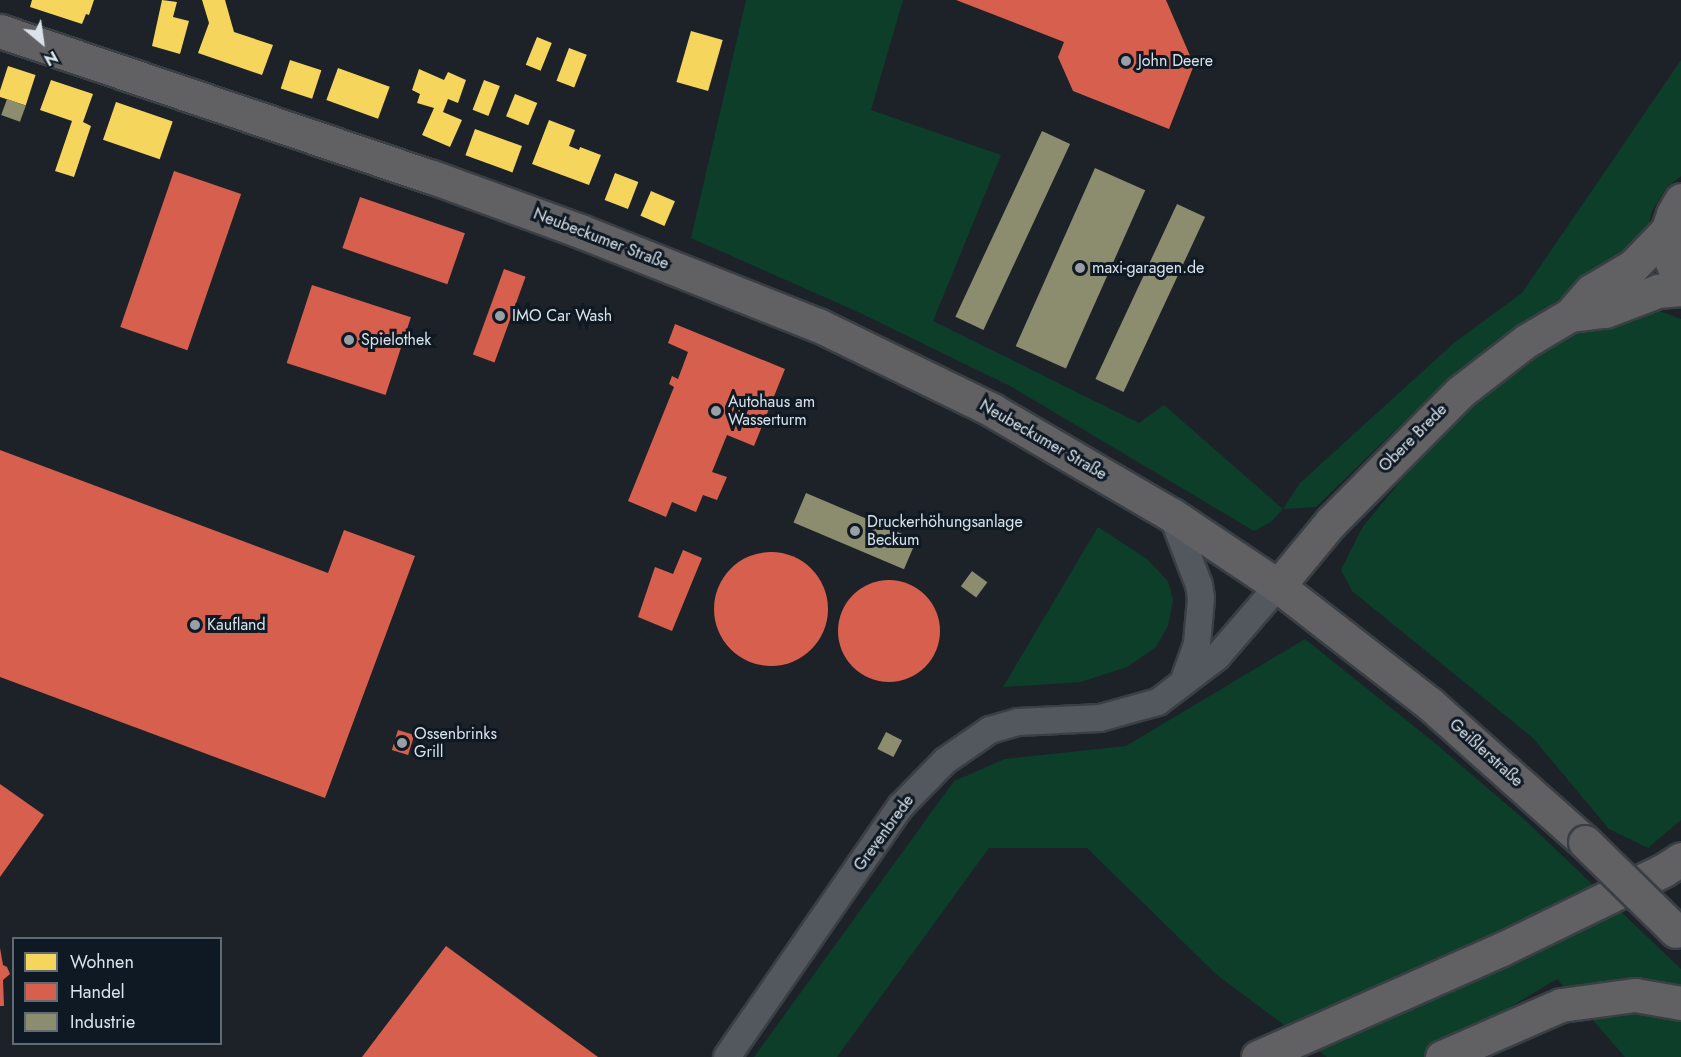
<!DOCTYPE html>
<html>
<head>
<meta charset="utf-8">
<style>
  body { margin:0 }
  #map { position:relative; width:1681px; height:1057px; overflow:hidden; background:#1c2228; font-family:Jost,sans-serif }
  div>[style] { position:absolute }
  .green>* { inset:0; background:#0c3e29 }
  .homes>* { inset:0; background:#f6d55c; transform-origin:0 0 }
  .shops>* { inset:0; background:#d6604d; transform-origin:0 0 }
  .round { border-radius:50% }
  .industry>* { inset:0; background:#8c8c6e; transform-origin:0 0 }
  .roads { filter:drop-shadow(2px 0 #3a3f44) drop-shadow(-2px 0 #3a3f44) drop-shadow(0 2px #3a3f44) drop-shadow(0 -2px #3a3f44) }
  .minor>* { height:26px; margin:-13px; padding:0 13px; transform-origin:13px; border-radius:13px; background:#53585e }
  .major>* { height:33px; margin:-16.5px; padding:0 16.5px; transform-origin:16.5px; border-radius:16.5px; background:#616062 }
  .bridges { filter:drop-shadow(2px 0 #3a3f44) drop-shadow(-2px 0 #3a3f44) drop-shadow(0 2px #3a3f44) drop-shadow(0 -2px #3a3f44) }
  .major-bridge>* { height:33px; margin:-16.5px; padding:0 16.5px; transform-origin:16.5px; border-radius:16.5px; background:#616062 }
  .dots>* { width:16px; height:16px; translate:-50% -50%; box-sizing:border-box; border:3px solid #0e1924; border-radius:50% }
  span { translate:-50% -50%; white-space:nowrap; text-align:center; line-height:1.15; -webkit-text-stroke:6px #0e1924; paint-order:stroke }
  .poi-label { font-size:16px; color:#dbe3ea }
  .left { translate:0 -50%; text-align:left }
  .street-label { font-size:16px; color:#dbe3ea }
  .legend { position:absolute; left:12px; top:937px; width:210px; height:108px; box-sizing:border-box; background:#0e1924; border:2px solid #606a73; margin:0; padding:8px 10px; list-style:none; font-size:18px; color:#dbe3ea }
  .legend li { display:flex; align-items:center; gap:12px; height:30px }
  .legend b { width:30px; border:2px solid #606a73 }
  .north { position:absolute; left:12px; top:12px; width:60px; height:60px; -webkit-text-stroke:4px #0e1924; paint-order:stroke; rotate:151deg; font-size:16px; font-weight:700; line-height:24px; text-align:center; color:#dbe3ea }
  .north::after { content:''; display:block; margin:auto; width:21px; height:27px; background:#dbe3ea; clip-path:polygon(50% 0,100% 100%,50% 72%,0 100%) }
</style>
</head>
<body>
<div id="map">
  <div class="green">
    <div style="clip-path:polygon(746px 0,903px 0,871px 110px,1001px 155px,933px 321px,1139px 423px,1164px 405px,1283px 509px,1300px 483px,1455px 342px,1522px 293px,1681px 60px,1681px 176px,1667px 187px,1652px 211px,1647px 232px,1629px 252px,1567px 292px,1504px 346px,1452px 375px,1316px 507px,1283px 509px,1271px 522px,1254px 531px,1010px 386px,856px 311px,691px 238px)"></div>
    <div style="clip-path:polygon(1651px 308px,1681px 319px,1681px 820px,1648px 848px,1609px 829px,1533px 738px,1352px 591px,1341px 570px,1362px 528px,1430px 445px,1515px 369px,1590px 326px)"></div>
    <div style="clip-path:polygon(1098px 527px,1147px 559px,1168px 581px,1173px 600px,1168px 626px,1156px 647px,1127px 667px,1081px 682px,1003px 687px)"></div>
    <div style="clip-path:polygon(1305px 639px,1436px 744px,1526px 821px,1681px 969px,1681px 1057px,1625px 1057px,1557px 979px,1426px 1057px,1327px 1057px,1217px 975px,1087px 848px,989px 848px,837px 1057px,754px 1057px,954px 781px,1005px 759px,1126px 746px)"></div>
  </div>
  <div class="homes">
    <div style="clip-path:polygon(32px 0,94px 0,89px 15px,86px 14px,82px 24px,30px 7px)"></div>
    <div style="clip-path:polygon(162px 0,177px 2px,173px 17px,189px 21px,180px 54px,152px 46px)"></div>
    <div style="clip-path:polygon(202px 0,225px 0,234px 32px,273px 45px,262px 75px,198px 53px,209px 23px)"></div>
    <div style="left:691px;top:31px;width:33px;height:53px;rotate:16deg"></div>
    <div style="left:537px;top:37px;width:16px;height:30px;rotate:22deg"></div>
    <div style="left:569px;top:48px;width:19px;height:35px;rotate:21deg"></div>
    <div style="left:290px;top:60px;width:33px;height:30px;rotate:18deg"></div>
    <div style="left:8px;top:66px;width:29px;height:32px;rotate:18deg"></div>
    <div style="left:338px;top:68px;width:55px;height:34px;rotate:20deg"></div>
    <div style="clip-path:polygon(419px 69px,444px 80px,448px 72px,466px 80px,458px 103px,448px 99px,443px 112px,462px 120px,450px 147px,422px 135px,434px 108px,417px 103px,420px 94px,412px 90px)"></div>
    <div style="clip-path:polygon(51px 80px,93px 94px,83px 122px,91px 126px,74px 177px,55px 171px,72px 121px,40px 110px)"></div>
    <div style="left:484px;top:80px;width:17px;height:32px;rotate:21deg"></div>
    <div style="left:515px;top:94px;width:24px;height:24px;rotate:22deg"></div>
    <div style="left:116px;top:102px;width:60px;height:40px;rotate:19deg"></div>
    <div style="clip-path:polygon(549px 120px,575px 130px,569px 146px,579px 150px,580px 147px,601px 155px,589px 185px,532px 164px)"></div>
    <div style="left:475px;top:129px;width:50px;height:28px;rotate:20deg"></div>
    <div style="left:615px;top:173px;width:25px;height:29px;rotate:21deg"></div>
    <div style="left:651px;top:191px;width:26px;height:27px;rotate:23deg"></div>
  </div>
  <div class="shops">
    <div style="clip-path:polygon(956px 0,1166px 0,1194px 65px,1169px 129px,1073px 91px,1058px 57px,1064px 42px)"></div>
    <div style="left:174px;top:171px;width:71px;height:165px;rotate:19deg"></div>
    <div style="left:360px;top:197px;width:111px;height:54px;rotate:19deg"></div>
    <div style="left:504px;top:269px;width:23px;height:91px;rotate:20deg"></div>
    <div style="left:312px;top:285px;width:104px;height:82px;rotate:18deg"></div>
    <div style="clip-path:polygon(675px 324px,785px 369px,754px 446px,727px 435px,712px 472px,727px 477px,717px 500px,703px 495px,696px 512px,672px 502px,666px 517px,628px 501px,674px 387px,669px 384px,672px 376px,678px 379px,688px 352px,668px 343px)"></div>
    <div style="clip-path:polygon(0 450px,328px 573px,344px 530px,415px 556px,325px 798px,0 677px)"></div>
    <div style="clip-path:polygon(683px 550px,702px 558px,672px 631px,638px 617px,655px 567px,673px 574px)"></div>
    <div class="round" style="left:714px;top:552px;width:114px;height:114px"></div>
    <div class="round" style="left:838px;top:580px;width:102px;height:102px"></div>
    <div style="left:398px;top:730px;width:17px;height:21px;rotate:17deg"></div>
    <div style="clip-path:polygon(0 784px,44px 815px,0 877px)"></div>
    <div style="clip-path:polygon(446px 946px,598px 1057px,362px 1057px)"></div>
    <div style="clip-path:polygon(0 948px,3px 965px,7px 967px,10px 974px,3px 980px,4px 1006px,0 1006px)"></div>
  </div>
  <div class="industry">
    <div style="left:7px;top:99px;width:20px;height:17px;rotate:20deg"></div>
    <div style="left:1042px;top:131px;width:31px;height:205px;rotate:25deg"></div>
    <div style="left:1095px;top:168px;width:55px;height:195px;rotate:24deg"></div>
    <div style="left:1177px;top:204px;width:31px;height:193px;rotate:25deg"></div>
    <div style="left:806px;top:493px;width:120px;height:32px;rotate:23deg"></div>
    <div style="left:972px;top:571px;width:19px;height:19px;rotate:36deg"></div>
    <div style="left:886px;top:732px;width:18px;height:19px;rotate:27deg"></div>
  </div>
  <div class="roads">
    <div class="minor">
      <div style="left:1172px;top:515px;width:75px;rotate:68.9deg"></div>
      <div style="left:1199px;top:585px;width:13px;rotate:81deg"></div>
      <div style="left:1201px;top:598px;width:46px;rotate:95deg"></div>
      <div style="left:1197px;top:644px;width:41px;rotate:109.7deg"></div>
      <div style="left:727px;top:1057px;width:305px;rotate:-55.3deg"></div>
      <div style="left:901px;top:806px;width:63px;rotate:-45.6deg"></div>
      <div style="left:945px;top:761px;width:55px;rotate:-34.6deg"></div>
      <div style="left:990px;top:730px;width:29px;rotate:-16deg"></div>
      <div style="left:1018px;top:722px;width:82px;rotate:-2.8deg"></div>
      <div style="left:1100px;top:718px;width:60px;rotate:-15.4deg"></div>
      <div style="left:1158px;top:702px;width:74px;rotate:-37.3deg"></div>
      <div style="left:1217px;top:657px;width:94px;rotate:-49.3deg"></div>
    </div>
    <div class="major">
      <div style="left:0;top:31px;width:456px;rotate:18.7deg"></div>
      <div style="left:432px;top:177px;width:158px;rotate:20deg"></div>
      <div style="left:580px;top:231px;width:256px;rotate:21.6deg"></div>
      <div style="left:818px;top:325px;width:194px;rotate:26deg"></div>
      <div style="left:992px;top:410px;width:208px;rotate:30.3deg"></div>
      <div style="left:1172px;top:515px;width:128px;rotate:33.8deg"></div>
      <div style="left:1278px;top:586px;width:192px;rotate:37.8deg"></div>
      <div style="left:1430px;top:704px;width:208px;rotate:41.7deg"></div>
      <div style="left:1681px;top:200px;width:16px;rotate:120deg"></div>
      <div style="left:1673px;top:214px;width:18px;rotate:109deg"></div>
      <div style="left:1667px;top:231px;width:19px;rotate:90deg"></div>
      <div style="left:1667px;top:250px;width:37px;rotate:68deg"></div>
      <div style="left:1570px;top:315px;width:35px;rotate:-7deg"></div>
      <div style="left:1605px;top:311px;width:57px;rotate:-20.7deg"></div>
      <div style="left:1658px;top:291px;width:23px;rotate:-5deg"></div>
      <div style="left:1278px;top:586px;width:83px;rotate:-50.4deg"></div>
      <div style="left:1331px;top:522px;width:183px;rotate:-45.2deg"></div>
      <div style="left:1460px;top:392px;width:83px;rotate:-37.7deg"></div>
      <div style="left:1526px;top:341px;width:51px;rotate:-30.6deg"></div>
      <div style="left:1570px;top:315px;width:32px;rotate:-49deg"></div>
      <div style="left:1591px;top:291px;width:49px;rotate:-30.8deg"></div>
      <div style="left:1633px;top:266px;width:49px;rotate:-45.8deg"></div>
      <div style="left:1258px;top:1057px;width:267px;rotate:-23.9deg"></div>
      <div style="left:1502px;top:949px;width:180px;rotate:-26deg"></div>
      <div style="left:1664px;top:870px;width:20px;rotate:-33deg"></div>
      <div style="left:1442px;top:1057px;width:130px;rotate:-23.6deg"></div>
      <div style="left:1561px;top:1005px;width:75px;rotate:-7.7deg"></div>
      <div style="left:1635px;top:995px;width:47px;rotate:9.9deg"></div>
    </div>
  </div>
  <div class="bridges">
    <div class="major-bridge">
      <div style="left:1585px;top:842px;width:127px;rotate:44.4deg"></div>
    </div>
  </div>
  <div class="dots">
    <div style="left:1126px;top:61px;background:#989fa6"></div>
    <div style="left:1080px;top:268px;background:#989fa6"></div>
    <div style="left:500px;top:316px;background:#989fa6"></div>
    <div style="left:349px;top:340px;background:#989fa6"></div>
    <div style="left:716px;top:411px;background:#989fa6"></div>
    <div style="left:855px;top:531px;background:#989fa6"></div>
    <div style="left:195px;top:625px;background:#989fa6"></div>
    <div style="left:402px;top:743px;background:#989fa6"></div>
  </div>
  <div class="poi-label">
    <span class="left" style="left:1138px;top:61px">John Deere</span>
    <span class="left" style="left:1092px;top:268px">maxi-garagen.de</span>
    <span class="left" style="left:512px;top:316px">IMO Car Wash</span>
    <span class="left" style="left:361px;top:340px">Spielothek</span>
    <span class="left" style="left:728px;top:411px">Autohaus am<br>Wasserturm</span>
    <span class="left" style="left:867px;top:531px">Druckerhöhungsanlage<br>Beckum</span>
    <span class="left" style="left:207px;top:625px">Kaufland</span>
    <span class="left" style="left:414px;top:743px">Ossenbrinks<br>Grill</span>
  </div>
  <div class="street-label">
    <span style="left:601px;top:239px;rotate:21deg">Neubeckumer Straße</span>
    <span style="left:1413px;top:438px;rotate:-45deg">Obere Brede</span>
    <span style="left:1043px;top:440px;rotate:30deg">Neubeckumer Straße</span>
    <span style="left:1486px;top:753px;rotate:42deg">Geißlerstraße</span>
    <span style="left:884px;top:833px;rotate:-54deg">Grevenbrede</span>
  </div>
  <ul class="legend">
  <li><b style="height:16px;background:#f6d55c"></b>Wohnen</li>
  <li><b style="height:16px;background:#d6604d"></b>Handel</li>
  <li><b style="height:16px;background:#8c8c6e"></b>Industrie</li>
  </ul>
  <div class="north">N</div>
</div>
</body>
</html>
